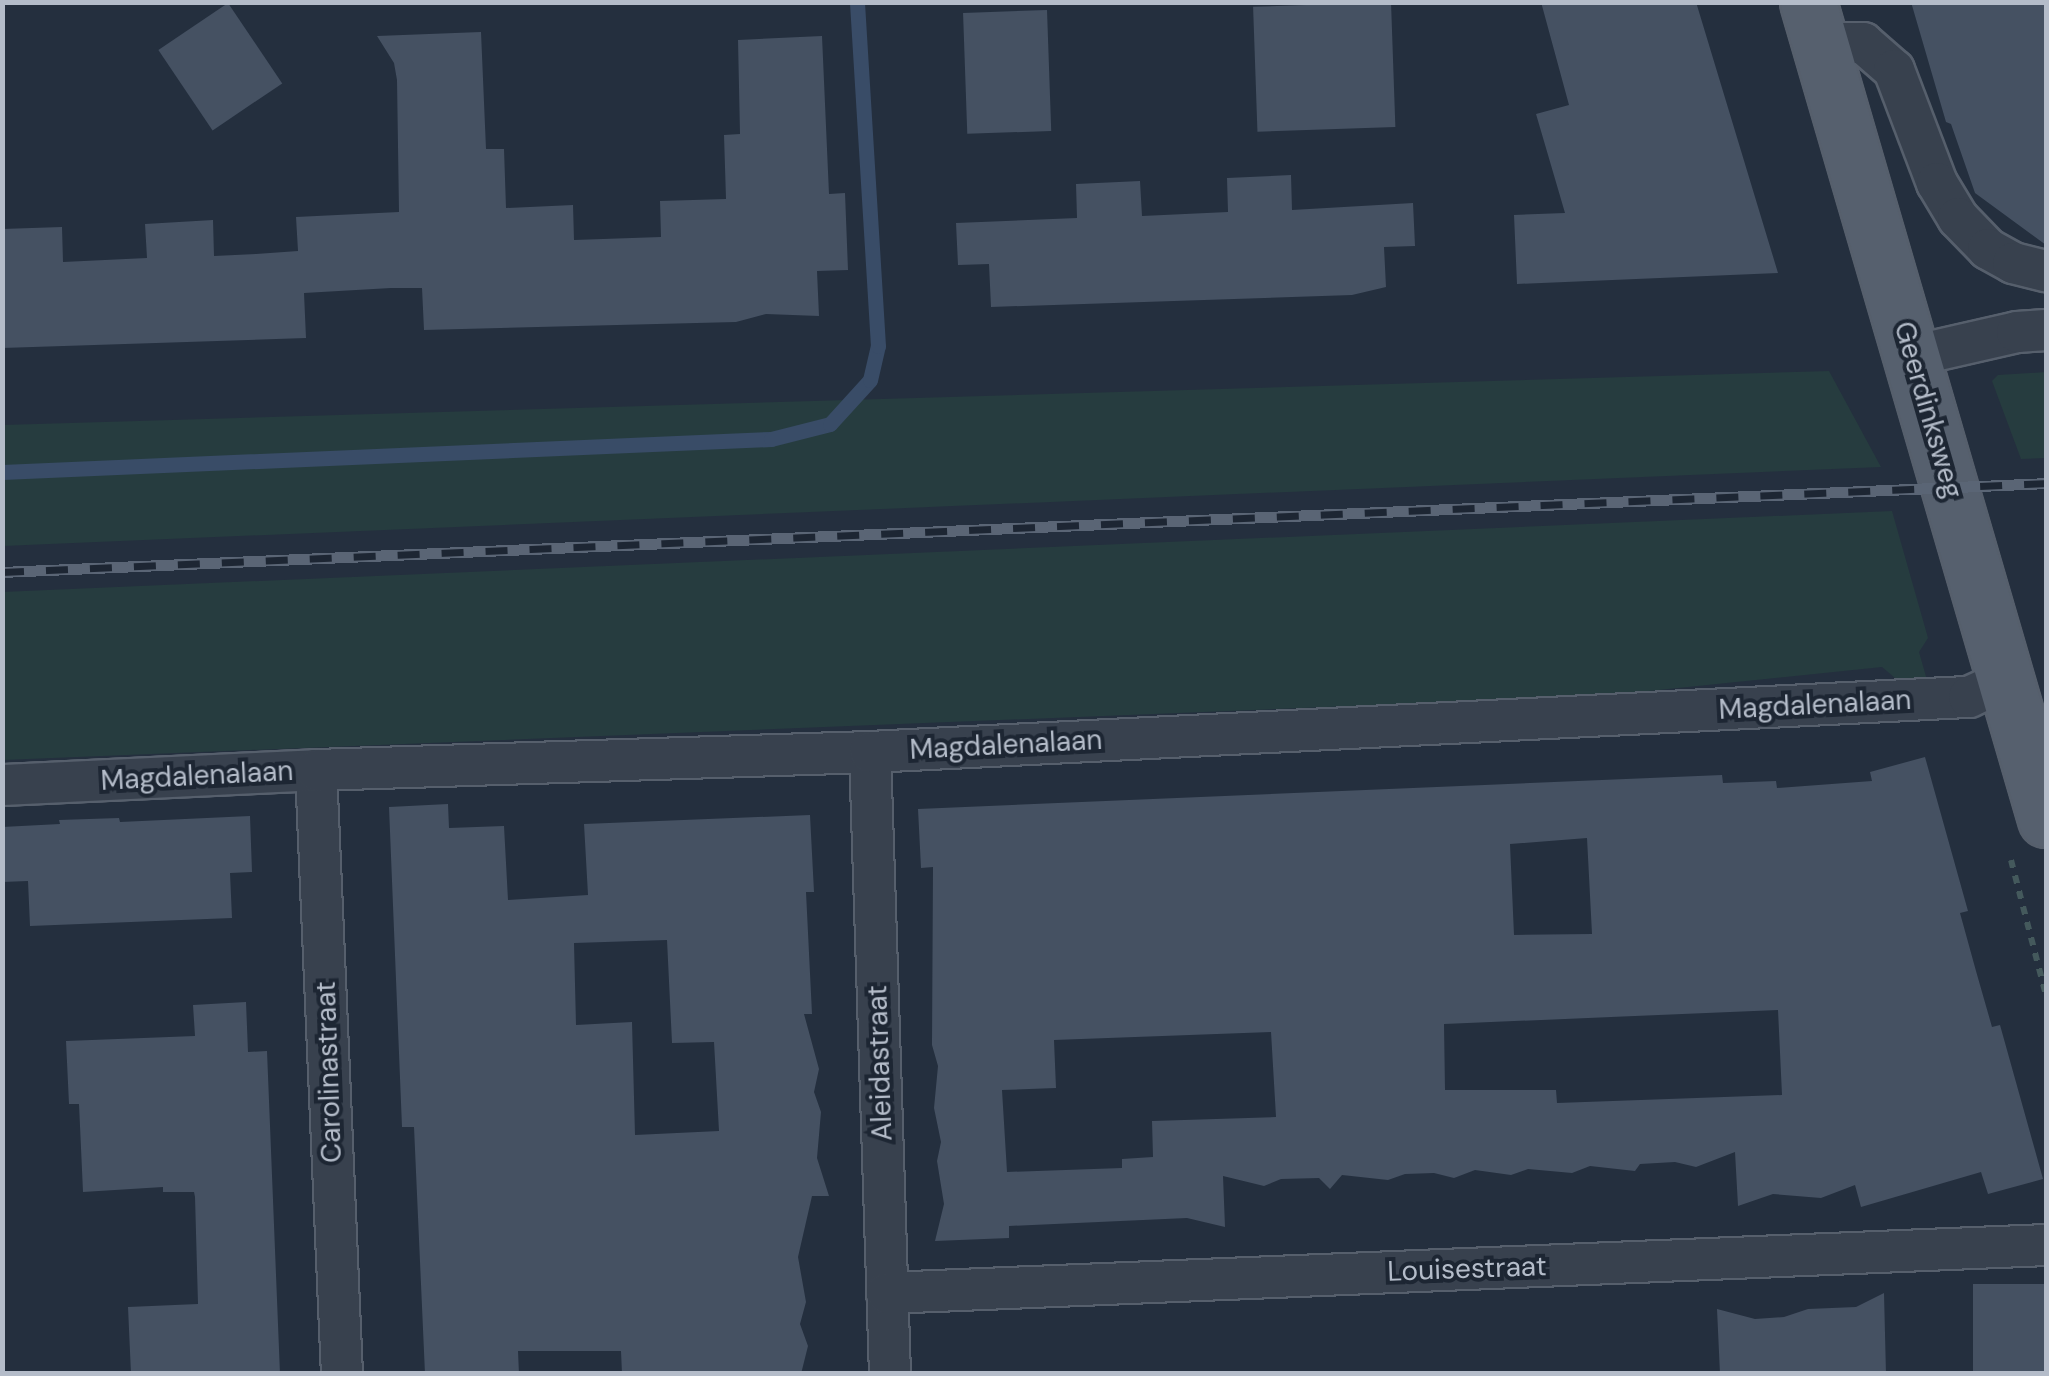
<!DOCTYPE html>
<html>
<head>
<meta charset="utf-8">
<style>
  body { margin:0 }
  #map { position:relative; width:2049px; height:1376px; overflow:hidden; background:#242f3e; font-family:"DM Sans",sans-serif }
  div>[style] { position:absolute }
  .green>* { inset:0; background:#263c3f }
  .stream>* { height:15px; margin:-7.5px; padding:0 7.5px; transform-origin:7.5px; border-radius:7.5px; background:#394c67 }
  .building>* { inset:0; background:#455162; transform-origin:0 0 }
  .path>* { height:6px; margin-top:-3px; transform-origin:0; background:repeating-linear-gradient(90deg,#44595c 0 8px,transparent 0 16px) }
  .roads { filter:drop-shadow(2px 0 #565f6c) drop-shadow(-2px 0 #565f6c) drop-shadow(0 2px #565f6c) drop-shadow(0 -2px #565f6c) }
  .minor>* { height:40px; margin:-20px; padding:0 20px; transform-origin:20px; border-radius:20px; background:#38414e }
  .primary>* { height:55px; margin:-27.5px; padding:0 27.5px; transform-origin:27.5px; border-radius:27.5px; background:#56606e }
  .rail>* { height:11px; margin-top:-5.5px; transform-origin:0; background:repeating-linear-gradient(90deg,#1d2633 0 22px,#5a6575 0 44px); box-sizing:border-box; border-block:2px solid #5a6575 }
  span { translate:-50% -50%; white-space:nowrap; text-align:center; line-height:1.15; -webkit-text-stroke:8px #1d2633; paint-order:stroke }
  .street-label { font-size:28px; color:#b4bcc9 }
  .frame { position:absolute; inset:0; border:5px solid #b4bcc9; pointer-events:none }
</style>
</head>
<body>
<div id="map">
  <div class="green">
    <div style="clip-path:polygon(1829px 371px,1881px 467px,3px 546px,3px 425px)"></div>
    <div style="clip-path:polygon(2046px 372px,2046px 458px,2021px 459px,1992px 381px,1998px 375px)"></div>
    <div style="clip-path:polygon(1892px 511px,1928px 638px,1919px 652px,1927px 680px,1901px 683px,1882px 667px,1600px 696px,3px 760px,2px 592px)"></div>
  </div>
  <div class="stream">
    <div style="left:2px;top:472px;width:770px;rotate:-2.46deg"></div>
    <div style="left:771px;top:439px;width:61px;rotate:-14.3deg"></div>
    <div style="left:830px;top:424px;width:59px;rotate:-47.7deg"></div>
    <div style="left:870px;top:380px;width:35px;rotate:-77deg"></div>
    <div style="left:878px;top:346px;width:345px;rotate:-93.5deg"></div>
  </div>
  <div class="building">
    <div style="left:1391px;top:2px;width:125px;height:138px;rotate:88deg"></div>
    <div style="clip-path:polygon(1541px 2px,1696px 2px,1778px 273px,1517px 284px,1514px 215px,1565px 213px,1536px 114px,1569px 105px)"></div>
    <div style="clip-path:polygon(1911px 2px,2046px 2px,2046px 245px,1975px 193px,1951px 124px,1946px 122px)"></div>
    <div style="left:228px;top:3px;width:97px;height:84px;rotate:56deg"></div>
    <div style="left:1047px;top:10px;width:121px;height:84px;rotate:88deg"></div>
    <div style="clip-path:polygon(481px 32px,486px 149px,504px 149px,506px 208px,573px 205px,574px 240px,661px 237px,660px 201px,726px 199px,724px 135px,740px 134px,738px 40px,822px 36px,829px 194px,845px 193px,848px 270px,817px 271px,819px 316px,766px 314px,736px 322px,424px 330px,422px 288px,391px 288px,304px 293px,306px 338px,2px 348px,2px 229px,62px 227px,63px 262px,147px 258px,145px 224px,213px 220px,214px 256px,256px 254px,298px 251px,296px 217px,399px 212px,397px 80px,394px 63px,377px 36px)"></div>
    <div style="clip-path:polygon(1291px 175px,1292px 210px,1413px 203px,1415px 246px,1384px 247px,1386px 287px,1352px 295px,991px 307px,989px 264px,958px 265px,956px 223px,1077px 218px,1076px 184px,1140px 181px,1142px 216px,1228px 212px,1227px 178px)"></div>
    <div style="clip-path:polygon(evenodd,1925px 757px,1968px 911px,1960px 913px,1976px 971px,1992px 1027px,2000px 1025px,2043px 1179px,1988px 1194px,1981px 1172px,1861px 1207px,1855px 1185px,1821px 1198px,1773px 1194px,1738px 1206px,1735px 1152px,1696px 1167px,1675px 1162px,1640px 1164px,1635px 1171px,1590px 1166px,1572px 1173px,1528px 1169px,1511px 1175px,1475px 1170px,1454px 1178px,1434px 1173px,1405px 1174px,1388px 1180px,1342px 1175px,1330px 1189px,1319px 1178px,1281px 1179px,1264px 1186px,1223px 1176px,1225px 1227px,1187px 1218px,1009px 1226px,1009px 1238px,935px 1241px,944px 1204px,937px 1161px,941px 1142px,934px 1108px,938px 1066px,932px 1045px,933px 867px,921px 868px,918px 809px,1722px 775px,1723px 783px,1776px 781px,1777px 788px,1872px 781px,1870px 772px,1925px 757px,1587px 838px,1592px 934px,1514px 935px,1510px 844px,1587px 838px,1925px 757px,1778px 1010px,1782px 1095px,1557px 1103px,1556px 1090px,1445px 1090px,1444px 1024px,1778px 1010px,1925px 757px,1271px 1032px,1276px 1117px,1152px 1121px,1153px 1157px,1122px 1159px,1122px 1168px,1007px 1172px,1002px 1090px,1056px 1088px,1054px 1040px,1271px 1032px)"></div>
    <div style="clip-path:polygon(evenodd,448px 804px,449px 828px,504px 826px,508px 900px,588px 895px,584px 824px,810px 815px,814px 892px,806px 892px,812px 1014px,804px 1014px,819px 1069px,814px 1092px,821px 1112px,817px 1158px,829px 1196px,812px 1196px,798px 1257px,806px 1302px,800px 1324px,808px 1346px,801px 1374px,622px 1374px,621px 1351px,518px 1351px,519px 1374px,425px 1374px,414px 1127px,402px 1127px,389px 807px,448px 804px,667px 940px,672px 1043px,714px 1042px,719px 1131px,635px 1135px,632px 1022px,576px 1025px,574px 943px,667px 940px)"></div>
    <div style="clip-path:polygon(250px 816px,252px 872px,230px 873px,232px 918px,30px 926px,28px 881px,2px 882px,2px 827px,60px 824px,59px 820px,119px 818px,120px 822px)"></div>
    <div style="clip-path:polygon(246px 1002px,248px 1052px,267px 1051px,280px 1374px,131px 1374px,128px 1307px,198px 1304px,195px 1197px,194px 1192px,163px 1192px,163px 1187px,83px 1192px,79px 1104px,69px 1104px,66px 1041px,195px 1036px,193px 1005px)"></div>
    <div style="left:2046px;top:1284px;width:90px;height:73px;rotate:90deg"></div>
    <div style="clip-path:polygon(1884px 1293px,1886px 1374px,1720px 1374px,1717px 1309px,1755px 1319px,1784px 1317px,1808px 1309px,1856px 1307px)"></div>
  </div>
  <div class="path">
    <div style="left:2011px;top:860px;width:139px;rotate:75.5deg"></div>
  </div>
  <div class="roads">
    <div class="minor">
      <div style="left:1821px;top:43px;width:42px"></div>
      <div style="left:1863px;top:43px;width:41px;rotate:41.1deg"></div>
      <div style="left:1894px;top:70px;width:121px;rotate:69.2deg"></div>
      <div style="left:1937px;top:183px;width:41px;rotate:59deg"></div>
      <div style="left:1958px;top:218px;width:43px;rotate:45.9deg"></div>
      <div style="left:1988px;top:249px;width:29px;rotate:29deg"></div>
      <div style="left:2013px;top:263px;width:34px;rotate:14deg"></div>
      <div style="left:1912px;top:356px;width:108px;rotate:-12.9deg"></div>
      <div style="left:2017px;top:332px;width:29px;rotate:-4deg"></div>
      <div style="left:870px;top:752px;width:622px;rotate:88.16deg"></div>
      <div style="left:316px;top:770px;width:605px;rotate:87.54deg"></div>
      <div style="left:2px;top:785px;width:314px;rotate:-2.7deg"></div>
      <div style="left:316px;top:770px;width:554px;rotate:-1.86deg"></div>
      <div style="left:870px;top:752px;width:1100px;rotate:-2.87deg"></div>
      <div style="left:1969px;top:697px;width:41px;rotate:-24.7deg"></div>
      <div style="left:887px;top:1293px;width:1160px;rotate:-2.37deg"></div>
    </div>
    <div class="primary">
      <div style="left:1808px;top:2px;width:851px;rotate:73.76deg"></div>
    </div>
  </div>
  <div class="rail">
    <div style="left:2px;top:572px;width:2046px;rotate:-2.49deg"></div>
  </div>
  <div class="street-label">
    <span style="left:1928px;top:410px;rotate:74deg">Geerdinksweg</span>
    <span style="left:1815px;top:705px;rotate:-3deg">Magdalenalaan</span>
    <span style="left:1006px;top:745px;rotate:-3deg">Magdalenalaan</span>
    <span style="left:197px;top:776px;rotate:-3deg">Magdalenalaan</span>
    <span style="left:880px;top:1063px;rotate:-92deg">Aleidastraat</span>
    <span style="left:329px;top:1072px;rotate:-92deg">Carolinastraat</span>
    <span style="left:1467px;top:1269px;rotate:-2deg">Louisestraat</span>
  </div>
  <div class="frame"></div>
</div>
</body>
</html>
